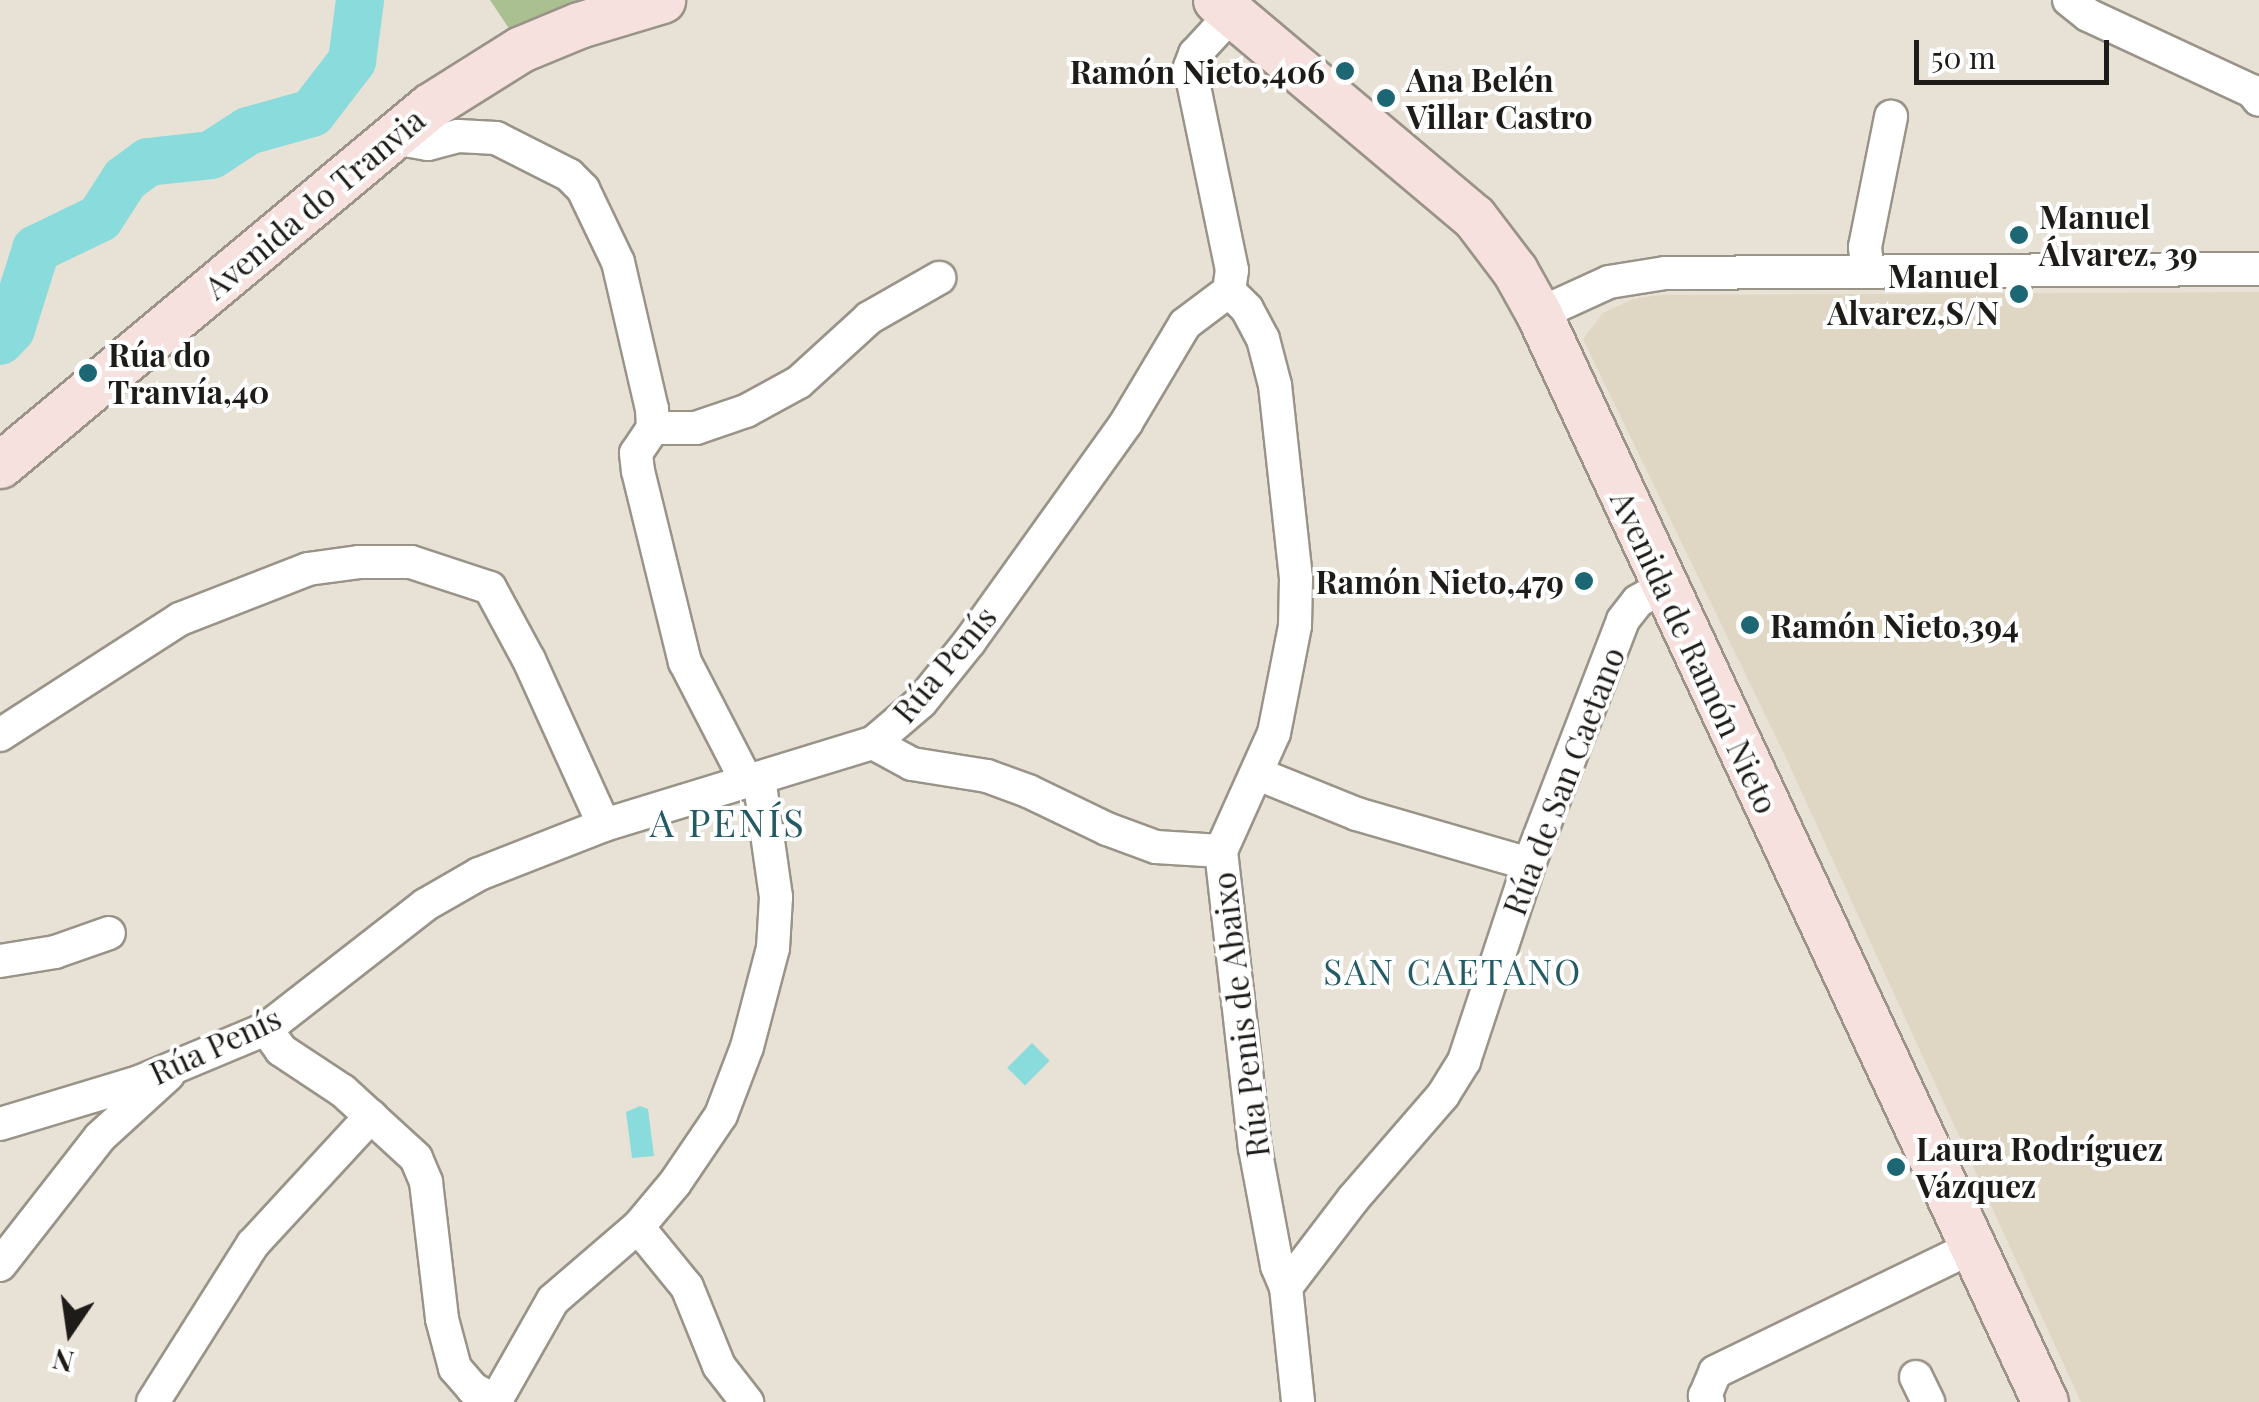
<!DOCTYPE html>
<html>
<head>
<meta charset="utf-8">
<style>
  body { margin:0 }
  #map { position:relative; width:2259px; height:1402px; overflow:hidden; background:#e8e1d6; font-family:"Playfair Display",serif }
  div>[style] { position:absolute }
  .built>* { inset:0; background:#e0d6c4 }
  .green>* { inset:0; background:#abc090 }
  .water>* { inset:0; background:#89dcdb; transform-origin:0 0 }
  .river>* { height:48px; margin:-24px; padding:0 24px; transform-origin:24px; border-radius:24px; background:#89dcdb }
  .roads { filter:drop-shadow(2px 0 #999388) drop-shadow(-2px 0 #999388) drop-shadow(0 2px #999388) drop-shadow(0 -2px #999388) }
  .minor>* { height:32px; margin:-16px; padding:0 16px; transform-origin:16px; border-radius:16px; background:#fff }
  .secondary>* { height:45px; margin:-22.5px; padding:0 22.5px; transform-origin:22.5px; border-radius:22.5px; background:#f7e1df }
  .dots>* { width:28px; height:28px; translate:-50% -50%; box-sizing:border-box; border:5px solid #fff; border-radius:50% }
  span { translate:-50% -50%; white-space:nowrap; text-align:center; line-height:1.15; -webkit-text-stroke:8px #fff; paint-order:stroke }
  .poi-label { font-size:32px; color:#1e1c18; font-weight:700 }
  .right { translate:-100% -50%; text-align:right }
  .left { translate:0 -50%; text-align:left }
  .street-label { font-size:32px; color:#1e1c18 }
  .neighbourhood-label { font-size:35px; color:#235b65; letter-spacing:2.5px }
  .quarter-label { font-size:38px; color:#235b65; letter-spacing:2.5px }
  .north { position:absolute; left:20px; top:1282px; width:100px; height:100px; -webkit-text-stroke:8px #fff; paint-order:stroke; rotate:193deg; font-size:28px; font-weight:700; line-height:40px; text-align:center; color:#1e1c18 }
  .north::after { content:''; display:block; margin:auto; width:35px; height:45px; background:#1e1c18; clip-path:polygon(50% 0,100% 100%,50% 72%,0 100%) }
  .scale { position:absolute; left:1914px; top:40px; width:195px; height:45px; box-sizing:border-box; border:5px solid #1e1c18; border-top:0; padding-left:12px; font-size:30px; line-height:35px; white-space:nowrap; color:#1e1c18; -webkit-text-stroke:8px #fff; paint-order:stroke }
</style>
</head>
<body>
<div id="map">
  <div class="built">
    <div style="clip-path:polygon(2259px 292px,2259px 1402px,2081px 1402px,1787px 760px,1583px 339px,1603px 313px,1633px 299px,1659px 295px)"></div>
  </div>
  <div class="green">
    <div style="clip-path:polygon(490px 0,592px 0,512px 33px)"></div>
  </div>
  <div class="water">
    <div style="left:1032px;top:1043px;width:25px;height:35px;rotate:45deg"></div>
    <div style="clip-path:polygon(640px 1106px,648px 1109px,654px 1156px,632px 1158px,626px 1112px)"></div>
  </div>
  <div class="river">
    <div style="left:0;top:341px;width:16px;rotate:-47deg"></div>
    <div style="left:11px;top:329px;width:84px;rotate:-72.6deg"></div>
    <div style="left:36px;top:249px;width:71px;rotate:-25.8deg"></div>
    <div style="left:100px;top:218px;width:46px;rotate:-57.3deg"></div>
    <div style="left:125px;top:179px;width:29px;rotate:-36deg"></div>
    <div style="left:148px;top:162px;width:63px;rotate:-6.3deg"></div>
    <div style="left:211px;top:155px;width:44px;rotate:-33deg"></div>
    <div style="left:248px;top:131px;width:66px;rotate:-15.7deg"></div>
    <div style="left:312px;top:113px;width:66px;rotate:-52.4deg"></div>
    <div style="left:352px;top:61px;width:62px;rotate:-82.5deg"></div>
  </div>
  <div class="roads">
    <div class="minor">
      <div style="left:2069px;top:0;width:24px;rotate:38deg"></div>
      <div style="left:2088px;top:15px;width:181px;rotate:24.9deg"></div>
      <div style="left:2252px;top:91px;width:11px;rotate:52deg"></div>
      <div style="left:399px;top:132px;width:15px;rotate:37deg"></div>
      <div style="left:411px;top:141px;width:17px;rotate:10deg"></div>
      <div style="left:428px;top:144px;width:31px;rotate:-15deg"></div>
      <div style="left:458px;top:136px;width:38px;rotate:3deg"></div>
      <div style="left:496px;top:138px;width:82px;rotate:26.9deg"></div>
      <div style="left:569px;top:175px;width:20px;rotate:45deg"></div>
      <div style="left:583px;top:189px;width:81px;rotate:64.4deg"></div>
      <div style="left:618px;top:262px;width:151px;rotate:77deg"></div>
      <div style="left:652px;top:409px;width:19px;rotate:87deg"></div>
      <div style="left:653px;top:428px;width:30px;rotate:124deg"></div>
      <div style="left:636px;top:453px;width:18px;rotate:84deg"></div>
      <div style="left:638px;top:471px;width:197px;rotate:76.2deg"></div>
      <div style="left:685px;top:662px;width:133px;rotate:62.7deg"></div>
      <div style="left:1868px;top:272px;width:25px;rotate:-97deg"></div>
      <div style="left:1865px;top:247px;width:133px;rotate:-78.7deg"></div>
      <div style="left:1229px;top:291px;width:25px;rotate:45deg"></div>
      <div style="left:1247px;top:309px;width:34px;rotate:62deg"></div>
      <div style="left:1263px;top:339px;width:48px;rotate:75.4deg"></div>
      <div style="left:1275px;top:385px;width:194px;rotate:83.8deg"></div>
      <div style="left:1296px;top:578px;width:48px;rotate:91.2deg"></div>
      <div style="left:1295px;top:626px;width:109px;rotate:101.1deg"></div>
      <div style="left:1274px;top:733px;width:129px;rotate:114.2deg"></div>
      <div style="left:1221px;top:851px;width:299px;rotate:83.5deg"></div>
      <div style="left:1255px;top:1148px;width:120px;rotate:79.4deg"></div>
      <div style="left:1277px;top:1266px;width:23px;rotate:67deg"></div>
      <div style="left:1286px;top:1287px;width:116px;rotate:84deg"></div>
      <div style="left:1539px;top:314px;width:77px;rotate:-24.6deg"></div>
      <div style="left:1609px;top:282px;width:57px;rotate:-9.1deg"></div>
      <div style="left:1665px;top:273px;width:594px;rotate:-0.39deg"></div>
      <div style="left:653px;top:428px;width:43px"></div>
      <div style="left:696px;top:428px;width:53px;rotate:-18.8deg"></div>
      <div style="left:746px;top:411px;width:60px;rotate:-28.7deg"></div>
      <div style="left:799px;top:382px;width:95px;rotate:-42.4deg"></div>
      <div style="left:869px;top:318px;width:81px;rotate:-29.7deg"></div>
      <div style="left:0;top:735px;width:214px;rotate:-32.8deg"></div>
      <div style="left:180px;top:619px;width:137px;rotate:-21.3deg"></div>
      <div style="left:308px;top:569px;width:51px;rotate:-7.8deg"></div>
      <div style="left:359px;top:562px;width:52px"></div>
      <div style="left:411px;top:562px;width:83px;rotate:18.2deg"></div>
      <div style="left:490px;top:588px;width:82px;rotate:61.6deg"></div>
      <div style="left:529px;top:660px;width:181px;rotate:65.6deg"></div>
      <div style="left:873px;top:743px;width:44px;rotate:28.3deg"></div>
      <div style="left:912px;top:764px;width:76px;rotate:9.1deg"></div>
      <div style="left:987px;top:776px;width:44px;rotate:20.1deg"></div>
      <div style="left:1028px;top:791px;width:88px;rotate:25.7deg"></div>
      <div style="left:1107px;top:829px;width:52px;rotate:20.2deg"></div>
      <div style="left:1156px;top:847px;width:65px;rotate:3.5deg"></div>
      <div style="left:1258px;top:774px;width:107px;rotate:22deg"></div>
      <div style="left:1357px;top:814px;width:179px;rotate:16.2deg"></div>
      <div style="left:0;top:961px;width:56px;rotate:-9.3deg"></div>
      <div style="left:55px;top:952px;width:57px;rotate:-19.4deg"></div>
      <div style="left:266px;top:1029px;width:26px;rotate:54deg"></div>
      <div style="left:281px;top:1050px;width:74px;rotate:33.5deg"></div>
      <div style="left:343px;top:1091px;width:99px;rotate:42.5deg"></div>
      <div style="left:416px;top:1158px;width:26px;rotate:67deg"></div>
      <div style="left:426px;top:1182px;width:138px;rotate:83.3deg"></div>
      <div style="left:442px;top:1319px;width:51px;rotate:75.1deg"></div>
      <div style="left:455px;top:1368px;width:28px;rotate:49deg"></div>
      <div style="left:473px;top:1389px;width:26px;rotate:28deg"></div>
      <div style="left:0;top:1124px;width:145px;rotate:-16.8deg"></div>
      <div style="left:139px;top:1082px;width:138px;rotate:-22.7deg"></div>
      <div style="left:266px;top:1029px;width:202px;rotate:-37.9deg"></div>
      <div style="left:425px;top:905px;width:62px;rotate:-29.9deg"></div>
      <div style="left:479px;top:874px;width:134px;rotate:-21.4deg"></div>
      <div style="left:604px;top:825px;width:281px;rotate:-17deg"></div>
      <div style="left:873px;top:743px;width:63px;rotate:-40.5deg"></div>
      <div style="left:921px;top:702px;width:78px;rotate:-51.2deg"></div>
      <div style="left:970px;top:641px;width:268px;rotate:-54.4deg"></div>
      <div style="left:1126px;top:423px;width:115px;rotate:-59.2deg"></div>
      <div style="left:1185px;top:324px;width:55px;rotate:-36.9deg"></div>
      <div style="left:1229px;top:291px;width:21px;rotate:-82deg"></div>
      <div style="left:1232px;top:270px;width:207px;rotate:-101.7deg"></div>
      <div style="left:1190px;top:67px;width:14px;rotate:-69deg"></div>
      <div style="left:1195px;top:54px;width:54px;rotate:-47.2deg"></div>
      <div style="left:638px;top:1227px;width:77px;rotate:50.8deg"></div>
      <div style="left:687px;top:1287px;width:85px;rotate:67.9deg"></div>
      <div style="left:719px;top:1366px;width:46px;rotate:52.1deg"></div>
      <div style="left:0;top:1265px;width:162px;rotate:-52deg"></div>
      <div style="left:100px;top:1137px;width:92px;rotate:-42.4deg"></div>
      <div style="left:1286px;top:1287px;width:111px;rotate:-52.7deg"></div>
      <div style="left:1353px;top:1199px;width:138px;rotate:-49.1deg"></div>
      <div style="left:1443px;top:1095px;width:40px;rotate:-58deg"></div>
      <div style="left:1464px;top:1061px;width:207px;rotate:-71.7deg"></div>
      <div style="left:1529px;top:864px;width:261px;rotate:-68.9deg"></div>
      <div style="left:1623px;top:620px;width:24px;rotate:-52deg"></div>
      <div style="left:1638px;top:601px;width:30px;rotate:-30deg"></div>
      <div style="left:1916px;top:1377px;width:28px;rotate:64deg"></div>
      <div style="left:153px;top:1402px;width:187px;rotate:-57.7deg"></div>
      <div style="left:253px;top:1244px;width:174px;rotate:-47.3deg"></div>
      <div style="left:495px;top:1402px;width:117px;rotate:-60.4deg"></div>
      <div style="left:553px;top:1300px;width:112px;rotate:-40.7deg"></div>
      <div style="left:638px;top:1227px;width:57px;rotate:-49.9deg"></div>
      <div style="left:675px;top:1183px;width:82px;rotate:-55.9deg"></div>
      <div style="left:721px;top:1115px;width:73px;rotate:-69.1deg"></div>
      <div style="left:747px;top:1047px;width:102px;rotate:-75.3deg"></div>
      <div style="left:773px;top:948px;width:51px;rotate:-86.6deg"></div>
      <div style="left:776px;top:897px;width:120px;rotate:-98.1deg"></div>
      <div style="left:1708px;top:1402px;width:7px;rotate:-117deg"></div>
      <div style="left:1705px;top:1396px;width:26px;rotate:-67deg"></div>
      <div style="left:1715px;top:1372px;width:286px;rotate:-25.9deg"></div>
    </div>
    <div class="secondary">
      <div style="left:1216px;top:0;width:337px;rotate:40.1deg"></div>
      <div style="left:1474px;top:217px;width:68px;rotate:52.8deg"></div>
      <div style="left:1515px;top:271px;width:49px;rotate:60.8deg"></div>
      <div style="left:1539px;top:314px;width:1200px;rotate:65.06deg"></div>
      <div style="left:0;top:465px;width:560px;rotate:-39.86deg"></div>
      <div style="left:430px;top:106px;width:107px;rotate:-32.1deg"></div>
      <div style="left:521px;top:49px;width:63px;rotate:-22.5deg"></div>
      <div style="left:579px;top:25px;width:87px;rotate:-16.8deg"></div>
    </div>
  </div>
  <div class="dots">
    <div style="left:1345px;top:71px;background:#1d6673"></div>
    <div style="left:1386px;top:98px;background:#1d6673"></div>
    <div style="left:2019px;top:235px;background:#1d6673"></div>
    <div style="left:2019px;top:294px;background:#1d6673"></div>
    <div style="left:88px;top:373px;background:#1d6673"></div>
    <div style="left:1584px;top:581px;background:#1d6673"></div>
    <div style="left:1750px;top:625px;background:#1d6673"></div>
    <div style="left:1896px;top:1167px;background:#1d6673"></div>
  </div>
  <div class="poi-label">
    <span class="right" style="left:1325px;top:71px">Ramón Nieto,406</span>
    <span class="left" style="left:1406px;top:98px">Ana Belén<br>Villar Castro</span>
    <span class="left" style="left:2039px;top:235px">Manuel<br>Álvarez, 39</span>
    <span class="right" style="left:1999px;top:294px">Manuel<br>Alvarez,S/N</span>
    <span class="left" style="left:108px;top:373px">Rúa do<br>Tranvía,40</span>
    <span class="right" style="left:1564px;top:581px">Ramón Nieto,479</span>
    <span class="left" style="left:1770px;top:625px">Ramón Nieto,394</span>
    <span class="left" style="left:1916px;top:1167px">Laura Rodríguez<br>Vázquez</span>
  </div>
  <div class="street-label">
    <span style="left:314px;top:203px;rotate:-40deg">Avenida do Tranvia</span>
    <span style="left:1695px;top:652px;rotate:65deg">Avenida de Ramón Nieto</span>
    <span style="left:944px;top:664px;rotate:-50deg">Rúa Penís</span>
    <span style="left:1563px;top:781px;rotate:-69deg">Rúa de San Caetano</span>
    <span style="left:1240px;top:1015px;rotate:-97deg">Rúa Penis de Abaixo</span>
    <span style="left:215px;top:1045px;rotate:-25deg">Rúa Penís</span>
  </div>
  <div class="neighbourhood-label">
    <span style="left:1453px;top:971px">SAN CAETANO</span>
  </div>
  <div class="quarter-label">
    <span style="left:728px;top:822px">A PENÍS</span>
  </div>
  <div class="north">N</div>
  <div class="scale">50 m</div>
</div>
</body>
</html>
